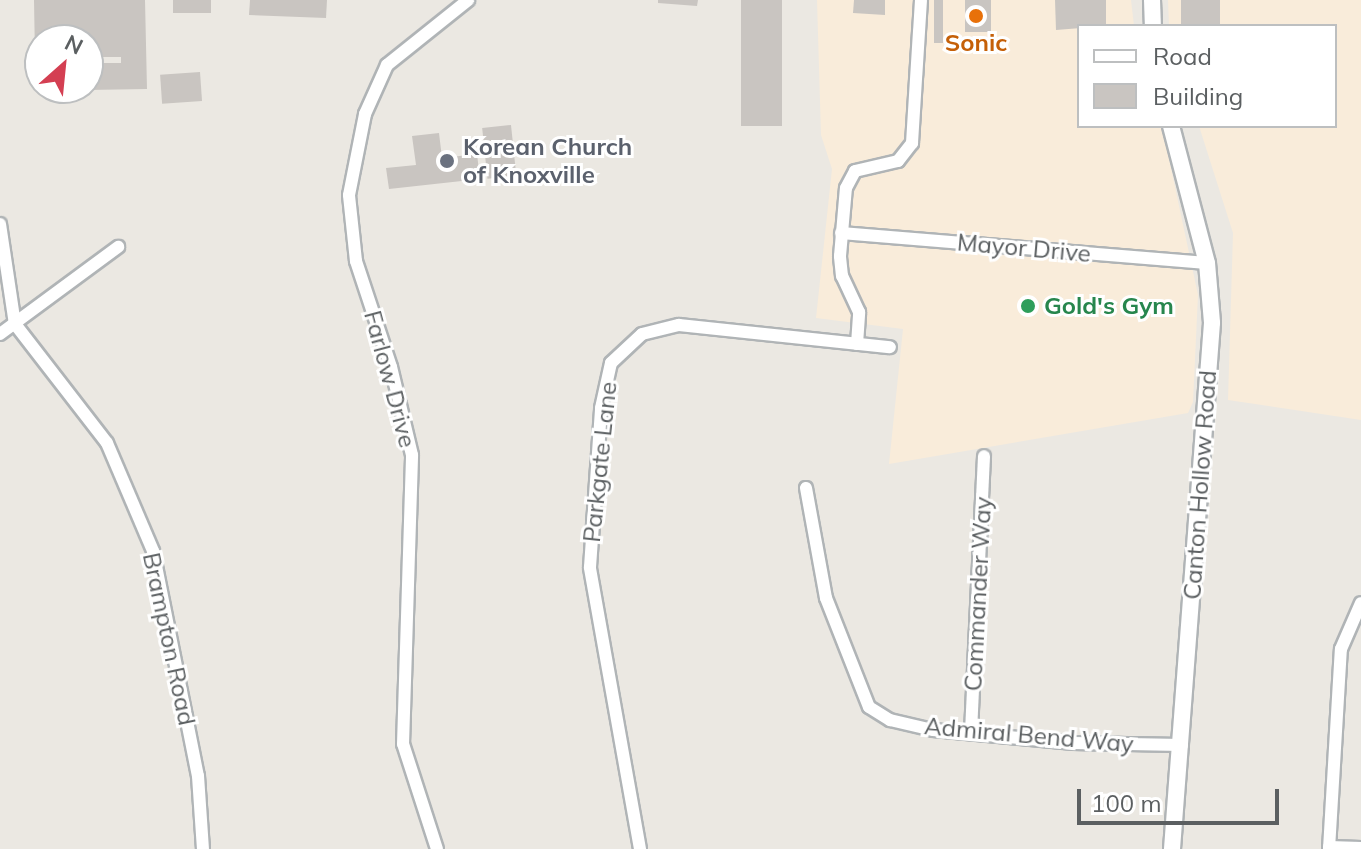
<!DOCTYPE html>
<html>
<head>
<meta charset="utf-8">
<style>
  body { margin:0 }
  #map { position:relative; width:1361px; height:849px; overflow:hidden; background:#ebe8e2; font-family:Mulish,sans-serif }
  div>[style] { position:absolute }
  .commercial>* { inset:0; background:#f9ecda }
  .building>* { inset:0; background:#c9c5c1; transform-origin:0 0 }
  .roads { filter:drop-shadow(2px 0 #b0b4b6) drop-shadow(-2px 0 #b0b4b6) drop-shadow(0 2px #b0b4b6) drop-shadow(0 -2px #b0b4b6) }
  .minor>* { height:12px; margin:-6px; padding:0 6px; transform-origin:6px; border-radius:6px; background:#fff }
  .tertiary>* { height:16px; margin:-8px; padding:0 8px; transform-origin:8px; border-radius:8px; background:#fff }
  .dots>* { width:22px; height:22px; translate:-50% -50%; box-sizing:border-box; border:4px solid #fff; border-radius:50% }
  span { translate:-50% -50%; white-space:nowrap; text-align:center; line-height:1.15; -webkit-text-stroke:6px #fff; paint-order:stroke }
  .food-label { font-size:24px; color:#c56008; font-weight:700 }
  .worship-label { font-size:24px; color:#5b616d; font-weight:700 }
  .left { translate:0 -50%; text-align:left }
  .street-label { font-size:24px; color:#5b5f61 }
  .leisure-label { font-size:24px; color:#27864d; font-weight:700 }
  .legend { position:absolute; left:1077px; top:24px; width:260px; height:104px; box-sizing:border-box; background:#fff; border:2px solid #bdbfc0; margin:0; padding:10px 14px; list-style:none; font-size:24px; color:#5b5f61 }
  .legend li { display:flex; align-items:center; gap:16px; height:40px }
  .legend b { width:40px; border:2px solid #bdbfc0 }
  .north { position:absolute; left:24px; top:24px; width:80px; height:80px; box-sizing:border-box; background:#fff; border:2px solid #bdbfc0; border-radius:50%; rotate:27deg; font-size:22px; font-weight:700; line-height:32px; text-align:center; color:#5b5f61 }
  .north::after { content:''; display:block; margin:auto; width:28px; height:36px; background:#d43f52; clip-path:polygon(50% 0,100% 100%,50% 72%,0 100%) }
  .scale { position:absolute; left:1077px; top:789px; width:202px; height:36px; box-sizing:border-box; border:4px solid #5b5f61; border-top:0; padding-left:10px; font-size:24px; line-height:28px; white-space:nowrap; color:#5b5f61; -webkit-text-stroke:6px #fff; paint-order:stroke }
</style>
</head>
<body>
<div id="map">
  <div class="commercial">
    <div style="clip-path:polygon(817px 0,1131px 0,1134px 26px,1079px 26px,1079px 126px,1162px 126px,1198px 295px,1193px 402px,1188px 413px,889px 464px,903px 329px,816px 318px,832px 169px,821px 135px)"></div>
    <div style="clip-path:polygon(1168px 0,1361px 0,1361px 420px,1228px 400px,1233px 233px,1199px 126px,1335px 126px,1335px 26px,1169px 26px)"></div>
  </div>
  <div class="building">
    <div style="clip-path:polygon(34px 0,145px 0,147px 89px,88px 90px,88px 63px,121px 63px,121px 57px,88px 57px,88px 40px,40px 40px,40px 58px,35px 58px)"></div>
    <div style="left:173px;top:0;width:38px;height:13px"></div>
    <div style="clip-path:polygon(250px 0,327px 0,326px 18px,249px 15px)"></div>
    <div style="clip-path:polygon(658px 0,698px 0,697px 6px,658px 3px)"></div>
    <div style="left:741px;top:0;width:41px;height:126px"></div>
    <div style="clip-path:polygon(854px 0,885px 0,885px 15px,853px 13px)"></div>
    <div style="left:934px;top:0;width:9px;height:43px"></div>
    <div style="left:965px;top:0;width:26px;height:32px"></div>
    <div style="clip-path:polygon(1055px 0,1106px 0,1106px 26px,1056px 30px)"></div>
    <div style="left:1181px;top:0;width:39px;height:26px"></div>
    <div style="left:200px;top:72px;width:29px;height:40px;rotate:86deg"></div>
    <div style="left:511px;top:125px;width:51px;height:29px;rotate:84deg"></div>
    <div style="clip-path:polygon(439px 133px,442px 158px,477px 154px,480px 179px,389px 189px,386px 168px,416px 165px,412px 136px)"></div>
  </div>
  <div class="roads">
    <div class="minor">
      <div style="left:0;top:224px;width:101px;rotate:81.5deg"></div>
      <div style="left:15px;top:324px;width:150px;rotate:52.3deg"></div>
      <div style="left:107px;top:443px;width:117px;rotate:66.9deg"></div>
      <div style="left:153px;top:551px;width:229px;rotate:78.7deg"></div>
      <div style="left:198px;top:776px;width:73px;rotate:86.1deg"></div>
      <div style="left:841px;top:233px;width:367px;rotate:4.7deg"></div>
      <div style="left:0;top:334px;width:147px;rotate:-36.4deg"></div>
      <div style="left:857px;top:344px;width:32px;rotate:-86deg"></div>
      <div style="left:859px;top:312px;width:40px;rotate:-115deg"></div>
      <div style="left:842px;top:276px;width:20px;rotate:-96deg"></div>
      <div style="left:840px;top:256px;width:68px;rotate:-85deg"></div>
      <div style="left:846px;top:188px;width:19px;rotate:-62deg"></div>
      <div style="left:855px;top:171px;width:44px;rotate:-13.1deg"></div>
      <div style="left:898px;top:161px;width:23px;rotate:-52deg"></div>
      <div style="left:912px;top:143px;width:143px;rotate:-86.4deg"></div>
      <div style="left:806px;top:488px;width:112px;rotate:79.7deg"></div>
      <div style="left:826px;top:598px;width:117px;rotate:68.5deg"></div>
      <div style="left:869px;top:707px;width:25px;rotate:32deg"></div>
      <div style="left:890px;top:720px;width:44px;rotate:13.1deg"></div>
      <div style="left:933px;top:730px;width:141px;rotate:5.3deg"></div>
      <div style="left:1073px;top:743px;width:109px;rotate:1.1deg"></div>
      <div style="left:971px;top:732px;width:276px;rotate:-87.3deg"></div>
      <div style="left:1329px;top:847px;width:32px;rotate:2deg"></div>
      <div style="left:437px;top:849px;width:110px;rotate:-107.9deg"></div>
      <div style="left:403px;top:744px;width:289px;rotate:-88.2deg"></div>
      <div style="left:412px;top:455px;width:90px;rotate:-103.4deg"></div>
      <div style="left:391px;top:367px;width:112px;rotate:-108.3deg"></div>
      <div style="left:356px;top:261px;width:66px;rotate:-96.1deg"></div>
      <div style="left:349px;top:195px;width:83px;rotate:-78.8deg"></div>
      <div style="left:365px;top:114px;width:54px;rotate:-65.8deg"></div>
      <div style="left:387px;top:65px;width:104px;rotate:-38.7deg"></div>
      <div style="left:640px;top:849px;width:286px;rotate:-100.1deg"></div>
      <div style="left:590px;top:567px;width:159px;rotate:-86deg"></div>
      <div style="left:601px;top:408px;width:46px;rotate:-77.5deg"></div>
      <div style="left:611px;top:363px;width:42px;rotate:-43.1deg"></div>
      <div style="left:642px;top:334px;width:38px;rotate:-14deg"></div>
      <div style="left:679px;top:325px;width:212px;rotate:6deg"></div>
      <div style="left:1329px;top:849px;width:200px;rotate:-86.6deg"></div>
      <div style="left:1341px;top:649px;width:50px;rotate:-66.5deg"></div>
    </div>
    <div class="tertiary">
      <div style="left:1152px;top:0;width:26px;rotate:88deg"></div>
      <div style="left:1171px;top:126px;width:142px;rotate:75.3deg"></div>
      <div style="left:1207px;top:263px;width:60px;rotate:85.2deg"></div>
      <div style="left:1212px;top:323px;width:528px;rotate:94.35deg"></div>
    </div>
  </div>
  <div class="dots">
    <div style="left:976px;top:16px;background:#e8710a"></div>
    <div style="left:447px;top:161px;background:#6b7280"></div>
    <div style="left:1028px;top:306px;background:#2e9e5b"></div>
  </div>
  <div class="food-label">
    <span style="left:976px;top:43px">Sonic</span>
  </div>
  <div class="worship-label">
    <span class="left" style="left:463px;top:161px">Korean Church<br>of Knoxville</span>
  </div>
  <div class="street-label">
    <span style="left:1024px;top:248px;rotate:5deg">Mayor Drive</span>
    <span style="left:390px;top:379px;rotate:75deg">Farlow Drive</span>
    <span style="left:600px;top:462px;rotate:-84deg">Parkgate Lane</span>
    <span style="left:1200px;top:485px;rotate:-86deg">Canton Hollow Road</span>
    <span style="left:978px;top:594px;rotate:-87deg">Commander Way</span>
    <span style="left:169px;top:639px;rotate:78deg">Brampton Road</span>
    <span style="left:1029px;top:735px;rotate:5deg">Admiral Bend Way</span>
  </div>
  <div class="leisure-label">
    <span class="left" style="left:1044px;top:306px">Gold's Gym</span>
  </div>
  <ul class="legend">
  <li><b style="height:10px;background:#fff"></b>Road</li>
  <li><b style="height:22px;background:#c9c5c1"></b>Building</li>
  </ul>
  <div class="north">N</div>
  <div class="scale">100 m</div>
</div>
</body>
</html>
